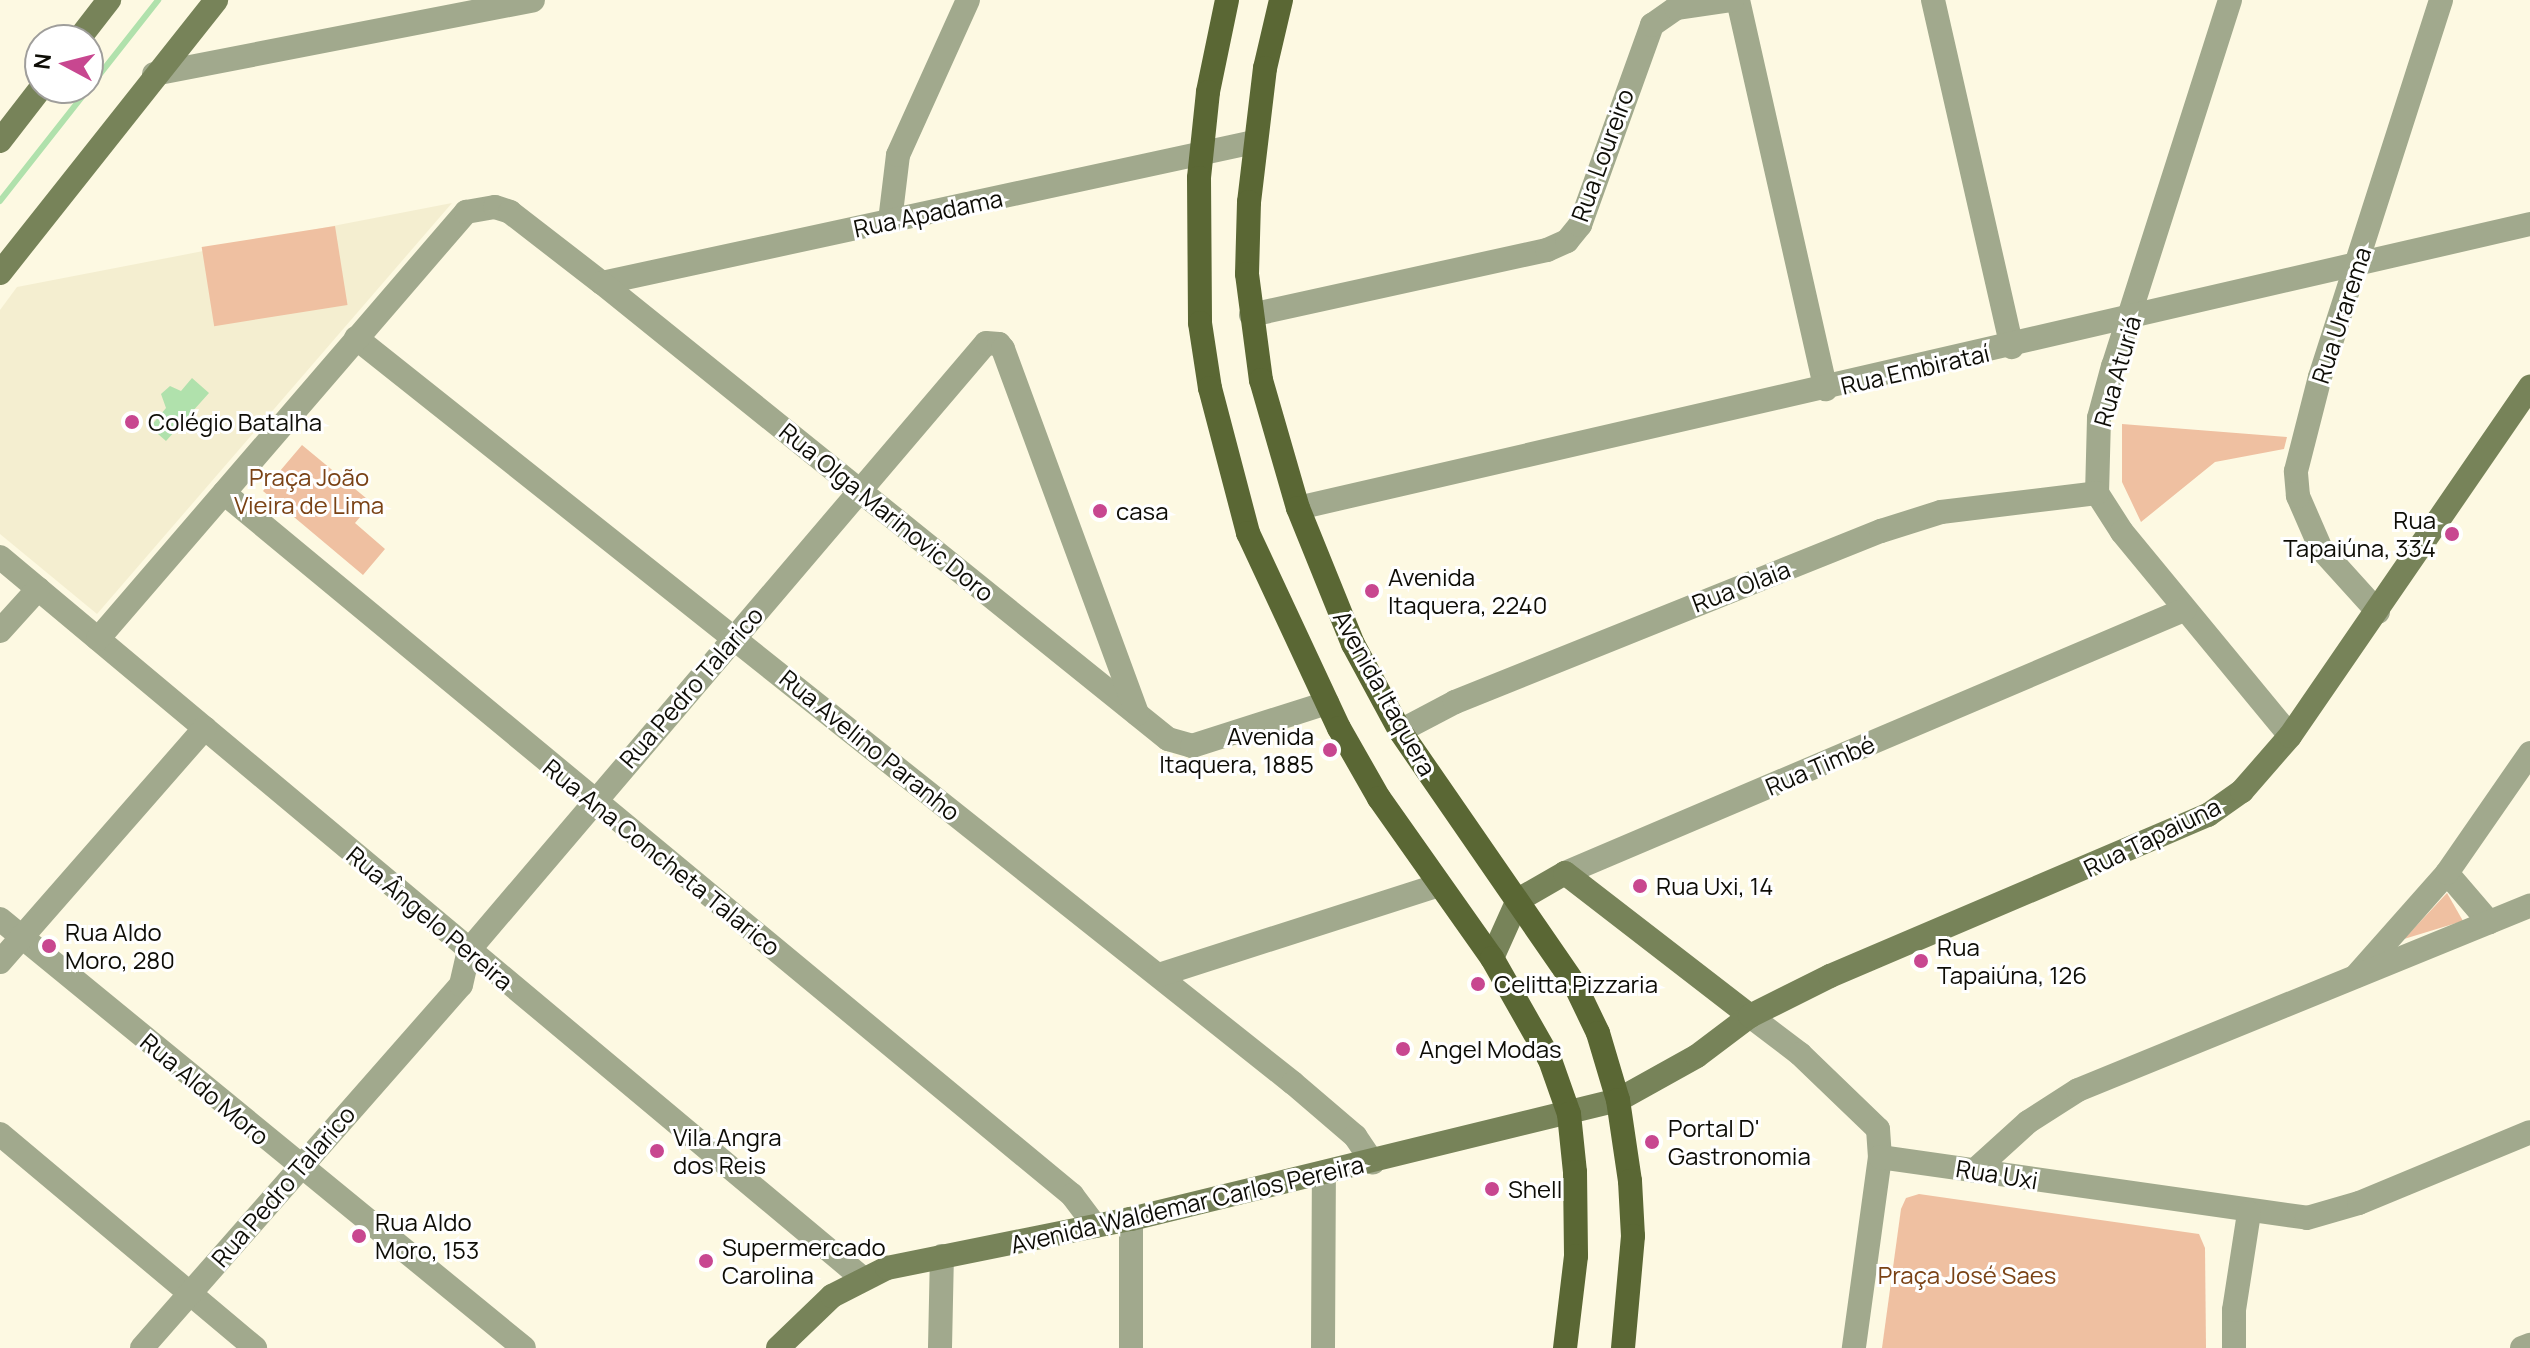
<!DOCTYPE html>
<html>
<head>
<meta charset="utf-8">
<style>
  body { margin:0 }
  #map { position:relative; width:2530px; height:1348px; overflow:hidden; background:#fdf9e2; font-family:Manrope,sans-serif }
  div>[style] { position:absolute }
  .built>* { inset:0; background:#f4eed0 }
  .green>* { inset:0; background:#efc0a1; transform-origin:0 0 }
  .water>* { inset:0; background:#b0e1ac }
  .stream>* { height:6px; margin:-3px; padding:0 3px; transform-origin:3px; border-radius:3px; background:#b0e1ac }
  .street>* { height:24px; margin:-12px; padding:0 12px; transform-origin:12px; border-radius:12px; background:#a1a98d }
  .secondary>* { height:24px; margin:-12px; padding:0 12px; transform-origin:12px; border-radius:12px; background:#778359 }
  .primary>* { height:24px; margin:-12px; padding:0 12px; transform-origin:12px; border-radius:12px; background:#5a6734 }
  .dots>* { width:22px; height:22px; translate:-50% -50%; box-sizing:border-box; border:4px solid #fff; border-radius:50% }
  span { translate:-50% -50%; white-space:nowrap; text-align:center; line-height:1.15; -webkit-text-stroke:6px #fff; paint-order:stroke }
  .street-label { font-size:24px; color:#0e0d06 }
  .poi-label { font-size:24px; color:#0e0d06 }
  .left { translate:0 -50%; text-align:left }
  .right { translate:-100% -50%; text-align:right }
  .park-label { font-size:24px; color:#7a4215 }
  .north { position:absolute; left:24px; top:24px; width:80px; height:80px; box-sizing:border-box; background:#fff; border:2px solid #9f9e9b; border-radius:50%; rotate:277deg; font-size:22px; font-weight:700; line-height:32px; text-align:center; color:#0e0d06 }
  .north::after { content:''; display:block; margin:auto; width:28px; height:36px; background:#c84790; clip-path:polygon(50% 0,100% 100%,50% 72%,0 100%) }
</style>
</head>
<body>
<div id="map">
  <div class="built">
    <div style="clip-path:polygon(452px 203px,97px 614px,0 534px,0 310px,17px 287px)"></div>
  </div>
  <div class="green">
    <div style="left:335px;top:226px;width:80px;height:135px;rotate:81deg"></div>
    <div style="clip-path:polygon(2122px 424px,2287px 437px,2284px 449px,2215px 462px,2141px 522px,2122px 482px)"></div>
    <div style="clip-path:polygon(302px 445px,372px 503px,355px 523px,385px 549px,363px 575px,263px 491px)"></div>
    <div style="clip-path:polygon(2447px 893px,2463px 921px,2404px 939px)"></div>
    <div style="clip-path:polygon(1919px 1194px,2199px 1234px,2205px 1248px,2206px 1348px,1882px 1348px,1901px 1209px,1906px 1198px)"></div>
  </div>
  <div class="water">
    <div style="clip-path:polygon(192px 378px,209px 393px,166px 441px,150px 427px,166px 408px,161px 394px,170px 386px,181px 391px)"></div>
  </div>
  <div class="stream">
    <div style="left:0;top:201px;width:256px;rotate:-51.8deg"></div>
  </div>
  <div class="street">
    <div style="left:1738px;top:0;width:399px;rotate:77.3deg"></div>
    <div style="left:1933px;top:0;width:356px;rotate:77.2deg"></div>
    <div style="left:2230px;top:0;width:384px;rotate:107.7deg"></div>
    <div style="left:2113px;top:366px;width:54px;rotate:105.1deg"></div>
    <div style="left:2099px;top:418px;width:75px;rotate:91.5deg"></div>
    <div style="left:2097px;top:493px;width:46px;rotate:57.3deg"></div>
    <div style="left:2122px;top:532px;width:264px;rotate:50.5deg"></div>
    <div style="left:154px;top:74px;width:386px;rotate:-11deg"></div>
    <div style="left:890px;top:221px;width:66px;rotate:-83.1deg"></div>
    <div style="left:898px;top:155px;width:170px;rotate:-65.7deg"></div>
    <div style="left:602px;top:283px;width:667px;rotate:-12.2deg"></div>
    <div style="left:1251px;top:315px;width:303px;rotate:-12.4deg"></div>
    <div style="left:1547px;top:250px;width:22px;rotate:-24deg"></div>
    <div style="left:1567px;top:241px;width:21px;rotate:-51deg"></div>
    <div style="left:1580px;top:225px;width:213px;rotate:-70.2deg"></div>
    <div style="left:1652px;top:25px;width:29px;rotate:-35deg"></div>
    <div style="left:1676px;top:8px;width:57px;rotate:-8.1deg"></div>
    <div style="left:356px;top:338px;width:1197px;rotate:38.49deg"></div>
    <div style="left:1293px;top:1083px;width:82px;rotate:40.5deg"></div>
    <div style="left:1355px;top:1136px;width:32px;rotate:56deg"></div>
    <div style="left:224px;top:493px;width:1101px;rotate:39.62deg"></div>
    <div style="left:1072px;top:1195px;width:39px;rotate:53deg"></div>
    <div style="left:1298px;top:508px;width:1264px;rotate:-12.98deg"></div>
    <div style="left:0;top:557px;width:1122px;rotate:39.9deg"></div>
    <div style="left:2378px;top:612px;width:85px;rotate:-132.1deg"></div>
    <div style="left:2321px;top:549px;width:58px;rotate:-113.5deg"></div>
    <div style="left:2298px;top:496px;width:25px;rotate:-95deg"></div>
    <div style="left:2296px;top:471px;width:97px;rotate:-75.7deg"></div>
    <div style="left:2320px;top:377px;width:396px;rotate:-72.2deg"></div>
    <div style="left:0;top:631px;width:57px;rotate:-47.9deg"></div>
    <div style="left:98px;top:639px;width:564px;rotate:-49.24deg"></div>
    <div style="left:466px;top:212px;width:29px;rotate:-10deg"></div>
    <div style="left:495px;top:207px;width:16px;rotate:18deg"></div>
    <div style="left:510px;top:212px;width:116px;rotate:37.7deg"></div>
    <div style="left:602px;top:283px;width:727px;rotate:38.86deg"></div>
    <div style="left:1168px;top:739px;width:25px;rotate:16deg"></div>
    <div style="left:1192px;top:746px;width:142px;rotate:-17.7deg"></div>
    <div style="left:1400px;top:731px;width:62px;rotate:-27.8deg"></div>
    <div style="left:1455px;top:702px;width:459px;rotate:-21.9deg"></div>
    <div style="left:1881px;top:531px;width:63px;rotate:-17.6deg"></div>
    <div style="left:1941px;top:512px;width:157px;rotate:-6.9deg"></div>
    <div style="left:1565px;top:873px;width:673px;rotate:-23.02deg"></div>
    <div style="left:2447px;top:873px;width:65px;rotate:49.4deg"></div>
    <div style="left:0;top:919px;width:677px;rotate:39.31deg"></div>
    <div style="left:0;top:962px;width:311px;rotate:-48.8deg"></div>
    <div style="left:1159px;top:975px;width:294px;rotate:-17.8deg"></div>
    <div style="left:2356px;top:976px;width:137px;rotate:-48.5deg"></div>
    <div style="left:2447px;top:873px;width:146px;rotate:-55.3deg"></div>
    <div style="left:1750px;top:1016px;width:63px;rotate:37.2deg"></div>
    <div style="left:1800px;top:1054px;width:108px;rotate:43.9deg"></div>
    <div style="left:1878px;top:1129px;width:28px;rotate:86deg"></div>
    <div style="left:1880px;top:1157px;width:193px;rotate:97.8deg"></div>
    <div style="left:0;top:1134px;width:333px;rotate:40deg"></div>
    <div style="left:1880px;top:1157px;width:431px;rotate:8.1deg"></div>
    <div style="left:2307px;top:1218px;width:54px;rotate:-16.1deg"></div>
    <div style="left:2359px;top:1203px;width:185px;rotate:-22.5deg"></div>
    <div style="left:1974px;top:1171px;width:73px;rotate:-42.2deg"></div>
    <div style="left:2028px;top:1122px;width:59px;rotate:-32.6deg"></div>
    <div style="left:2078px;top:1090px;width:488px;rotate:-22.2deg"></div>
    <div style="left:142px;top:1348px;width:483px;rotate:-48.7deg"></div>
    <div style="left:461px;top:985px;width:36px;rotate:-77deg"></div>
    <div style="left:469px;top:950px;width:797px;rotate:-49.58deg"></div>
    <div style="left:986px;top:343px;width:13px;rotate:4deg"></div>
    <div style="left:999px;top:344px;width:6px;rotate:51deg"></div>
    <div style="left:1003px;top:349px;width:389px;rotate:69.8deg"></div>
    <div style="left:940px;top:1348px;width:92px;rotate:-88.8deg"></div>
    <div style="left:1131px;top:1348px;width:129px;rotate:-90deg"></div>
    <div style="left:1323px;top:1348px;width:174px;rotate:-89.7deg"></div>
    <div style="left:2234px;top:1348px;width:38px;rotate:-90deg"></div>
    <div style="left:2234px;top:1310px;width:98px;rotate:-81.2deg"></div>
    <div style="left:2522px;top:1348px;width:9px;rotate:-21deg"></div>
  </div>
  <div class="secondary">
    <div style="left:78px;top:40px;width:51px;rotate:-52.2deg"></div>
    <div style="left:0;top:141px;width:67px;rotate:-52.3deg"></div>
    <div style="left:0;top:273px;width:348px;rotate:-51.6deg"></div>
    <div style="left:1492px;top:958px;width:64px;rotate:-65.9deg"></div>
    <div style="left:1518px;top:900px;width:54px;rotate:-29.9deg"></div>
    <div style="left:1565px;top:873px;width:234px;rotate:37.7deg"></div>
    <div style="left:778px;top:1348px;width:75px;rotate:-43.9deg"></div>
    <div style="left:832px;top:1296px;width:62px;rotate:-27deg"></div>
    <div style="left:887px;top:1268px;width:249px;rotate:-11.4deg"></div>
    <div style="left:1131px;top:1219px;width:501px;rotate:-13.73deg"></div>
    <div style="left:1618px;top:1100px;width:90px;rotate:-29.1deg"></div>
    <div style="left:1697px;top:1056px;width:66px;rotate:-37deg"></div>
    <div style="left:1750px;top:1016px;width:89px;rotate:-26.6deg"></div>
    <div style="left:1830px;top:976px;width:411px;rotate:-23.1deg"></div>
    <div style="left:2208px;top:815px;width:42px;rotate:-35.2deg"></div>
    <div style="left:2242px;top:791px;width:73px;rotate:-48.9deg"></div>
    <div style="left:2290px;top:736px;width:424px;rotate:-55.5deg"></div>
  </div>
  <div class="primary">
    <div style="left:1227px;top:0;width:94px;rotate:101.7deg"></div>
    <div style="left:1208px;top:92px;width:86px;rotate:96deg"></div>
    <div style="left:1199px;top:178px;width:145px;rotate:89.6deg"></div>
    <div style="left:1200px;top:323px;width:66px;rotate:81.3deg"></div>
    <div style="left:1210px;top:388px;width:150px;rotate:75.3deg"></div>
    <div style="left:1248px;top:533px;width:215px;rotate:65deg"></div>
    <div style="left:1339px;top:728px;width:81px;rotate:60.3deg"></div>
    <div style="left:1379px;top:798px;width:196px;rotate:54.8deg"></div>
    <div style="left:1492px;top:958px;width:117px;rotate:60.4deg"></div>
    <div style="left:1550px;top:1060px;width:57px;rotate:70.6deg"></div>
    <div style="left:1569px;top:1114px;width:58px;rotate:84.1deg"></div>
    <div style="left:1575px;top:1172px;width:84px;rotate:89.3deg"></div>
    <div style="left:1576px;top:1256px;width:93px;rotate:96.8deg"></div>
    <div style="left:1281px;top:0;width:70px;rotate:103.2deg"></div>
    <div style="left:1265px;top:68px;width:135px;rotate:96.8deg"></div>
    <div style="left:1249px;top:202px;width:72px;rotate:91.6deg"></div>
    <div style="left:1247px;top:274px;width:107px;rotate:82.5deg"></div>
    <div style="left:1261px;top:380px;width:133px;rotate:73.9deg"></div>
    <div style="left:1298px;top:508px;width:147px;rotate:68deg"></div>
    <div style="left:1353px;top:644px;width:99px;rotate:61.6deg"></div>
    <div style="left:1400px;top:731px;width:308px;rotate:55.4deg"></div>
    <div style="left:1575px;top:985px;width:53px;rotate:64.4deg"></div>
    <div style="left:1598px;top:1033px;width:70px;rotate:73.4deg"></div>
    <div style="left:1618px;top:1100px;width:82px;rotate:81.6deg"></div>
    <div style="left:1630px;top:1181px;width:55px;rotate:86.9deg"></div>
    <div style="left:1633px;top:1236px;width:112px;rotate:95.1deg"></div>
  </div>
  <div class="dots">
    <div style="left:132px;top:422px;background:#c84790"></div>
    <div style="left:1100px;top:511px;background:#c84790"></div>
    <div style="left:2452px;top:534px;background:#c84790"></div>
    <div style="left:1372px;top:591px;background:#c84790"></div>
    <div style="left:1330px;top:750px;background:#c84790"></div>
    <div style="left:1640px;top:886px;background:#c84790"></div>
    <div style="left:49px;top:946px;background:#c84790"></div>
    <div style="left:1921px;top:961px;background:#c84790"></div>
    <div style="left:1478px;top:984px;background:#c84790"></div>
    <div style="left:1403px;top:1049px;background:#c84790"></div>
    <div style="left:1652px;top:1142px;background:#c84790"></div>
    <div style="left:657px;top:1151px;background:#c84790"></div>
    <div style="left:1492px;top:1189px;background:#c84790"></div>
    <div style="left:359px;top:1236px;background:#c84790"></div>
    <div style="left:706px;top:1261px;background:#c84790"></div>
  </div>
  <div class="street-label">
    <span style="left:1602px;top:155px;rotate:-70deg">Rua Loureiro</span>
    <span style="left:928px;top:213px;rotate:-12deg">Rua Apadama</span>
    <span style="left:2341px;top:315px;rotate:-72deg">Rua Urarema</span>
    <span style="left:1915px;top:369px;rotate:-13deg">Rua Embirataí</span>
    <span style="left:2117px;top:371px;rotate:-74deg">Rua Aturiá</span>
    <span style="left:887px;top:512px;rotate:39deg">Rua Olga Marinovic Doro</span>
    <span style="left:1741px;top:586px;rotate:-21deg">Rua Olaia</span>
    <span style="left:691px;top:687px;rotate:-49deg">Rua Pedro Talarico</span>
    <span style="left:1385px;top:693px;rotate:61deg">Avenida Itaquera</span>
    <span style="left:870px;top:745px;rotate:39deg">Rua Avelino Paranho</span>
    <span style="left:1820px;top:765px;rotate:-23deg">Rua Timbé</span>
    <span style="left:2152px;top:837px;rotate:-26deg">Rua Tapaiuna</span>
    <span style="left:662px;top:857px;rotate:39deg">Rua Ana Concheta Talarico</span>
    <span style="left:430px;top:918px;rotate:40deg">Rua Ângelo Pereira</span>
    <span style="left:205px;top:1089px;rotate:40deg">Rua Aldo Moro</span>
    <span style="left:1997px;top:1174px;rotate:9deg">Rua Uxi</span>
    <span style="left:283px;top:1186px;rotate:-49deg">Rua Pedro Talarico</span>
    <span style="left:1187px;top:1204px;rotate:-13deg">Avenida Waldemar Carlos Pereira</span>
  </div>
  <div class="poi-label">
    <span class="left" style="left:148px;top:422px">Colégio Batalha</span>
    <span class="left" style="left:1116px;top:511px">casa</span>
    <span class="right" style="left:2436px;top:534px">Rua<br>Tapaiúna, 334</span>
    <span class="left" style="left:1388px;top:591px">Avenida<br>Itaquera, 2240</span>
    <span class="right" style="left:1314px;top:750px">Avenida<br>Itaquera, 1885</span>
    <span class="left" style="left:1656px;top:886px">Rua Uxi, 14</span>
    <span class="left" style="left:65px;top:946px">Rua Aldo<br>Moro, 280</span>
    <span class="left" style="left:1937px;top:961px">Rua<br>Tapaiúna, 126</span>
    <span class="left" style="left:1494px;top:984px">Celitta Pizzaria</span>
    <span class="left" style="left:1419px;top:1049px">Angel Modas</span>
    <span class="left" style="left:1668px;top:1142px">Portal D'<br>Gastronomia</span>
    <span class="left" style="left:673px;top:1151px">Vila Angra<br>dos Reis</span>
    <span class="left" style="left:1508px;top:1189px">Shell</span>
    <span class="left" style="left:375px;top:1236px">Rua Aldo<br>Moro, 153</span>
    <span class="left" style="left:722px;top:1261px">Supermercado<br>Carolina</span>
  </div>
  <div class="park-label">
    <span style="left:309px;top:491px">Praça João<br>Vieira de Lima</span>
    <span style="left:1967px;top:1275px">Praça José Saes</span>
  </div>
  <div class="north">N</div>
</div>
</body>
</html>
